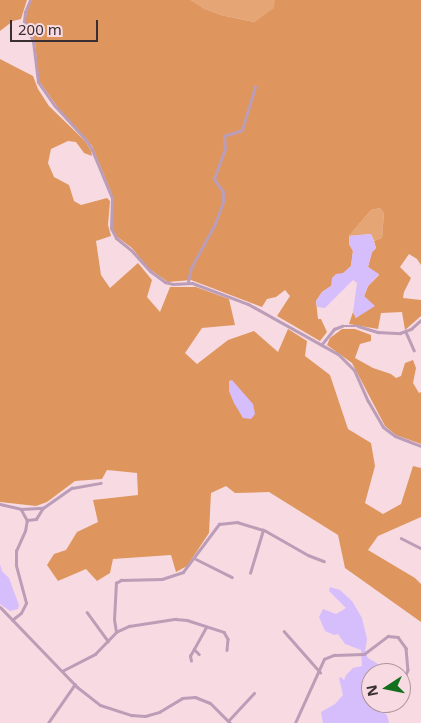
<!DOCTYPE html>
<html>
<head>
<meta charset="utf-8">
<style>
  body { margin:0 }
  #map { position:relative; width:421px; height:723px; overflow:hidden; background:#f8dbe2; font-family:"Noto Sans",sans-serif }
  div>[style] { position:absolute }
  .green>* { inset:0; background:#e5a575 }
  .forest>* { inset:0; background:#de965e }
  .water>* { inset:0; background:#d6befc }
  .minor>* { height:2.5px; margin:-1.25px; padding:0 1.25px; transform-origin:1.25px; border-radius:1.25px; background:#bc9db7 }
  .tertiary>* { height:3px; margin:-1.5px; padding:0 1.5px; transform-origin:1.5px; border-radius:1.5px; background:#bc9db7 }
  span { translate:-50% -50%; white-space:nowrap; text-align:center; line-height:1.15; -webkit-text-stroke:5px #f8dbe2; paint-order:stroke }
  .north { position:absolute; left:361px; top:663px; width:50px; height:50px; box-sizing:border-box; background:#f8dbe2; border:1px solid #ac969b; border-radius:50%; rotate:259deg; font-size:14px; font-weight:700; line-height:20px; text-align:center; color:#392e31 }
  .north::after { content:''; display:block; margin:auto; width:18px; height:22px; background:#12701d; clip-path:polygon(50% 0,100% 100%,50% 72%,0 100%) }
  .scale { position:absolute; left:10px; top:20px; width:88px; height:22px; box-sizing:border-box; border:2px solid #392e31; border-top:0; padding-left:6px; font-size:15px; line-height:18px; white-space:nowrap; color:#392e31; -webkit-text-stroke:4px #f8dbe2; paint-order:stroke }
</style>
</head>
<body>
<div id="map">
  <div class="green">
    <div style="clip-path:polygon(191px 0,275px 0,275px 8px,254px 22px,221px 15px,205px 9px)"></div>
    <div style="clip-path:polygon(380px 208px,384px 213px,382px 238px,374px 241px,371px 234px,349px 236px,371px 210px)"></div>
  </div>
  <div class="forest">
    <div style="clip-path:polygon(0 0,27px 0,21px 19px,13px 21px,0 31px)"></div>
    <div style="clip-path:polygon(32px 0,191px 0,205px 9px,221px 15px,254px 22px,274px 8px,275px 0,421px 0,421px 265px,417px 259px,409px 254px,400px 267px,411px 278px,404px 292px,403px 298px,421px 300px,421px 316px,405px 330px,402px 312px,381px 313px,378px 329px,349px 324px,353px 312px,356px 318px,368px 286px,379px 275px,368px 267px,372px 252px,376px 248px,374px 241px,382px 238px,384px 213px,380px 208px,371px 210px,349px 236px,349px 244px,353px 251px,351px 266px,331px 286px,322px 292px,316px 301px,318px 319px,321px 319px,327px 332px,320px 341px,277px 316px,290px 296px,285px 290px,276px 297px,267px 299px,262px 307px,191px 280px,168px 282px,148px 268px,132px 248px,116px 236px,112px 229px,112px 194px,92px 146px,59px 109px,39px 81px,35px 42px,25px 22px,28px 7px)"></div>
    <div style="clip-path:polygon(0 59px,33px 76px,38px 89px,49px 106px,85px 141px,91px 151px,92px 156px,84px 153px,76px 142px,68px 141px,51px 149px,48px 163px,54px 177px,69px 185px,74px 201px,81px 205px,107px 198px,110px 201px,108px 225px,111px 236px,96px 241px,101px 275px,110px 288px,138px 263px,152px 280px,147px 297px,160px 312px,170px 287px,196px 287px,229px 299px,235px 325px,202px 328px,185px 353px,197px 364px,228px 340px,254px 331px,278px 352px,288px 329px,307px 341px,305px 356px,330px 375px,348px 429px,371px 443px,375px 466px,365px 503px,383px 514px,401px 504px,413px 466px,421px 468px,421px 517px,378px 536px,368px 550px,415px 578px,421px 584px,421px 622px,345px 568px,338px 535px,269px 492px,235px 493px,226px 486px,211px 493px,209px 533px,187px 566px,176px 572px,171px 555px,113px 559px,110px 573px,97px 581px,86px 569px,58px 581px,47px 565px,54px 554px,66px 550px,77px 532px,98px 522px,93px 500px,138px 495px,137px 473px,107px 470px,102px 479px,75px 481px,47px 502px,36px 506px,0 502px)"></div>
    <div style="clip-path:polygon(342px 329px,355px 329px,371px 335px,371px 341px,360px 344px,355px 358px,373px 368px,391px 374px,396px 378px,401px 376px,405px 363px,413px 360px,416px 368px,413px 383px,419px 393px,421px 392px,421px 444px,396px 435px,385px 426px,352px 363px,327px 345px,330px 338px)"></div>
  </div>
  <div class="water">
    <div style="clip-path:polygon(371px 234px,376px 248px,372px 252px,368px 267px,379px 274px,368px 286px,364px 296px,375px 306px,356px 318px,353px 312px,357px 283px,353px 280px,325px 308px,317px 307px,316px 301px,322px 292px,331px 286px,332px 278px,336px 274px,343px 273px,351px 266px,353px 251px,349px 244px,349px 236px)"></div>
    <div style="clip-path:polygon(232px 380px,253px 404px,255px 414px,251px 419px,243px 418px,234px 403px,229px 391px,229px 381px)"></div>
    <div style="clip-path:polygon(0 564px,2px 571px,9px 578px,19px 605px,18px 609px,10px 611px,0 604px)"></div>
    <div style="clip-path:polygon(330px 587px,340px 590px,352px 601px,362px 618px,367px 639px,365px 652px,368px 658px,378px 664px,381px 673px,371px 673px,371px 703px,380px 703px,378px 708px,387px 715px,389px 723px,323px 723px,321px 712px,335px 704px,343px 695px,339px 678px,341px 677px,344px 680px,346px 675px,353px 668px,362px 666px,361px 650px,345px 644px,338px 634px,334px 635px,325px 631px,319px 617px,323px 609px,336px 614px,346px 608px,329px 591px)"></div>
  </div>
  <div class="minor">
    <div style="left:188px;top:282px;width:14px;rotate:-78deg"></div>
    <div style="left:191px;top:268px;width:50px;rotate:-61.4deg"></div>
    <div style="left:215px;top:224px;width:23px;rotate:-70deg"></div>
    <div style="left:223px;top:202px;width:10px;rotate:-90deg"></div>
    <div style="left:223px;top:192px;width:16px;rotate:-125deg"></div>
    <div style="left:214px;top:179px;width:32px;rotate:-70deg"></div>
    <div style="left:225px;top:149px;width:13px;rotate:-94deg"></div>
    <div style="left:224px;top:136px;width:19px;rotate:-18deg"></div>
    <div style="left:242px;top:130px;width:45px;rotate:-73.2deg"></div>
    <div style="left:406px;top:332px;width:20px;rotate:66deg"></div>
    <div style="left:322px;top:344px;width:19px;rotate:-51deg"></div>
    <div style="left:334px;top:329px;width:9px;rotate:-21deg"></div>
    <div style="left:342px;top:326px;width:16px"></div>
    <div style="left:358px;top:326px;width:21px;rotate:17deg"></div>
    <div style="left:378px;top:332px;width:22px;rotate:3deg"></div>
    <div style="left:400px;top:333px;width:12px;rotate:-20deg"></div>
    <div style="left:411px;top:329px;width:13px;rotate:-42deg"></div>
    <div style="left:0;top:504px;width:22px;rotate:13deg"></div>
    <div style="left:21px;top:509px;width:22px;rotate:-3deg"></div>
    <div style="left:21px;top:509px;width:13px;rotate:61deg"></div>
    <div style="left:401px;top:538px;width:22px;rotate:27deg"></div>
    <div style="left:196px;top:559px;width:40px;rotate:26.6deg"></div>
    <div style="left:250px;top:573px;width:45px;rotate:-73.2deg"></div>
    <div style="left:87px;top:612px;width:36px;rotate:54deg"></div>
    <div style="left:12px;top:620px;width:11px;rotate:-38deg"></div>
    <div style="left:21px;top:613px;width:11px;rotate:-63deg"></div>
    <div style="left:26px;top:603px;width:39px;rotate:-105deg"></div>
    <div style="left:16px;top:565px;width:14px;rotate:-90deg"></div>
    <div style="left:16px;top:551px;width:22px;rotate:-66deg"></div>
    <div style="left:25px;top:531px;width:11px;rotate:-80deg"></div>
    <div style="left:27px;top:520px;width:9px;rotate:-6deg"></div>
    <div style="left:36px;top:519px;width:13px;rotate:-58deg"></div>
    <div style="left:43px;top:508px;width:35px;rotate:-35deg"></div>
    <div style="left:72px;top:488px;width:29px;rotate:-10deg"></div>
    <div style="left:284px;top:631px;width:55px;rotate:48.7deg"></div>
    <div style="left:116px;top:632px;width:14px;rotate:-25deg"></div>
    <div style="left:129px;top:626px;width:47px;rotate:-8.7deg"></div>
    <div style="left:175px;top:619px;width:12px;rotate:5deg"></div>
    <div style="left:187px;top:620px;width:39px;rotate:18deg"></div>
    <div style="left:224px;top:632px;width:8px;rotate:60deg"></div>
    <div style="left:228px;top:639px;width:11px;rotate:95deg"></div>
    <div style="left:194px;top:649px;width:25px;rotate:-61deg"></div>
    <div style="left:191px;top:661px;width:5px;rotate:-101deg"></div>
    <div style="left:190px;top:656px;width:8px;rotate:-60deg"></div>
    <div style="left:194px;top:649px;width:7px;rotate:45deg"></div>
    <div style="left:62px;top:671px;width:37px;rotate:-27deg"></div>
    <div style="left:95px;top:654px;width:30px;rotate:-46deg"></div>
    <div style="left:116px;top:632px;width:12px;rotate:-99deg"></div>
    <div style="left:114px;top:620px;width:37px;rotate:-87deg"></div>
    <div style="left:116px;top:583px;width:6px;rotate:-31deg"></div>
    <div style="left:121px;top:580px;width:41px;rotate:-1.4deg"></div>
    <div style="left:162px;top:579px;width:22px;rotate:-18deg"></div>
    <div style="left:183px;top:572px;width:60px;rotate:-53.1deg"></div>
    <div style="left:219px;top:524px;width:18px;rotate:-6deg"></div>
    <div style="left:237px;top:522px;width:30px;rotate:17deg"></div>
    <div style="left:266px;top:531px;width:48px;rotate:29.7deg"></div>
    <div style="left:308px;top:555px;width:17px;rotate:21deg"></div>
    <div style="left:228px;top:721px;width:38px;rotate:-47deg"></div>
    <div style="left:48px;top:723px;width:47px;rotate:-55.3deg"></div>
    <div style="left:295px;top:723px;width:70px;rotate:-65.6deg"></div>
    <div style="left:324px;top:659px;width:11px;rotate:-22deg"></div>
    <div style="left:334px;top:655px;width:30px;rotate:-2deg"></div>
    <div style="left:364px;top:654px;width:30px;rotate:-37deg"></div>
    <div style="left:388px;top:636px;width:10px;rotate:6deg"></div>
    <div style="left:398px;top:637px;width:14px;rotate:54deg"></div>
    <div style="left:406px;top:648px;width:22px;rotate:85deg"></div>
    <div style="left:408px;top:670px;width:18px;rotate:112deg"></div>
  </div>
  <div class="tertiary">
    <div style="left:30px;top:0;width:13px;rotate:113deg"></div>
    <div style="left:25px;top:12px;width:9px;rotate:96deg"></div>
    <div style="left:24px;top:21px;width:22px;rotate:66deg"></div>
    <div style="left:33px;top:41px;width:41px;rotate:83deg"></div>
    <div style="left:38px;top:82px;width:29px;rotate:55deg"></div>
    <div style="left:55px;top:106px;width:46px;rotate:47.6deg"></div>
    <div style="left:86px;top:140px;width:12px;rotate:59deg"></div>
    <div style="left:92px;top:150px;width:52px;rotate:67.4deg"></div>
    <div style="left:112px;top:198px;width:30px;rotate:92deg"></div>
    <div style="left:111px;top:228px;width:11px;rotate:63deg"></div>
    <div style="left:116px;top:238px;width:19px;rotate:39deg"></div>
    <div style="left:131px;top:250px;width:28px;rotate:48deg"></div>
    <div style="left:150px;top:271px;width:19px;rotate:36deg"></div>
    <div style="left:165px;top:282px;width:8px;rotate:14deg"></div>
    <div style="left:173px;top:284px;width:19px;rotate:-3deg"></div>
    <div style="left:192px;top:283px;width:60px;rotate:20.6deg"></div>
    <div style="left:248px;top:304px;width:103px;rotate:29.1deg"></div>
    <div style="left:338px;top:354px;width:23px;rotate:45deg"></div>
    <div style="left:354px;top:370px;width:34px;rotate:66deg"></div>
    <div style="left:368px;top:401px;width:30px;rotate:60deg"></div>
    <div style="left:383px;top:427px;width:15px;rotate:37deg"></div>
    <div style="left:395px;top:436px;width:28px;rotate:21deg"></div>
    <div style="left:0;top:607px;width:111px;rotate:46.1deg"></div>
    <div style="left:77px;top:687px;width:29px;rotate:38deg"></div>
    <div style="left:100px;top:705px;width:33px;rotate:18deg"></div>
    <div style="left:131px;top:715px;width:14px;rotate:4deg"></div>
    <div style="left:145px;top:716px;width:15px;rotate:-16deg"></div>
    <div style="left:159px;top:712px;width:27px;rotate:-31deg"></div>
    <div style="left:182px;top:698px;width:13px;rotate:-4deg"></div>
    <div style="left:195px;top:697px;width:16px;rotate:22deg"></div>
    <div style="left:210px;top:703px;width:28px;rotate:45deg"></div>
  </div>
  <div class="north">N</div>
  <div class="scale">200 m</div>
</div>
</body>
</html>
